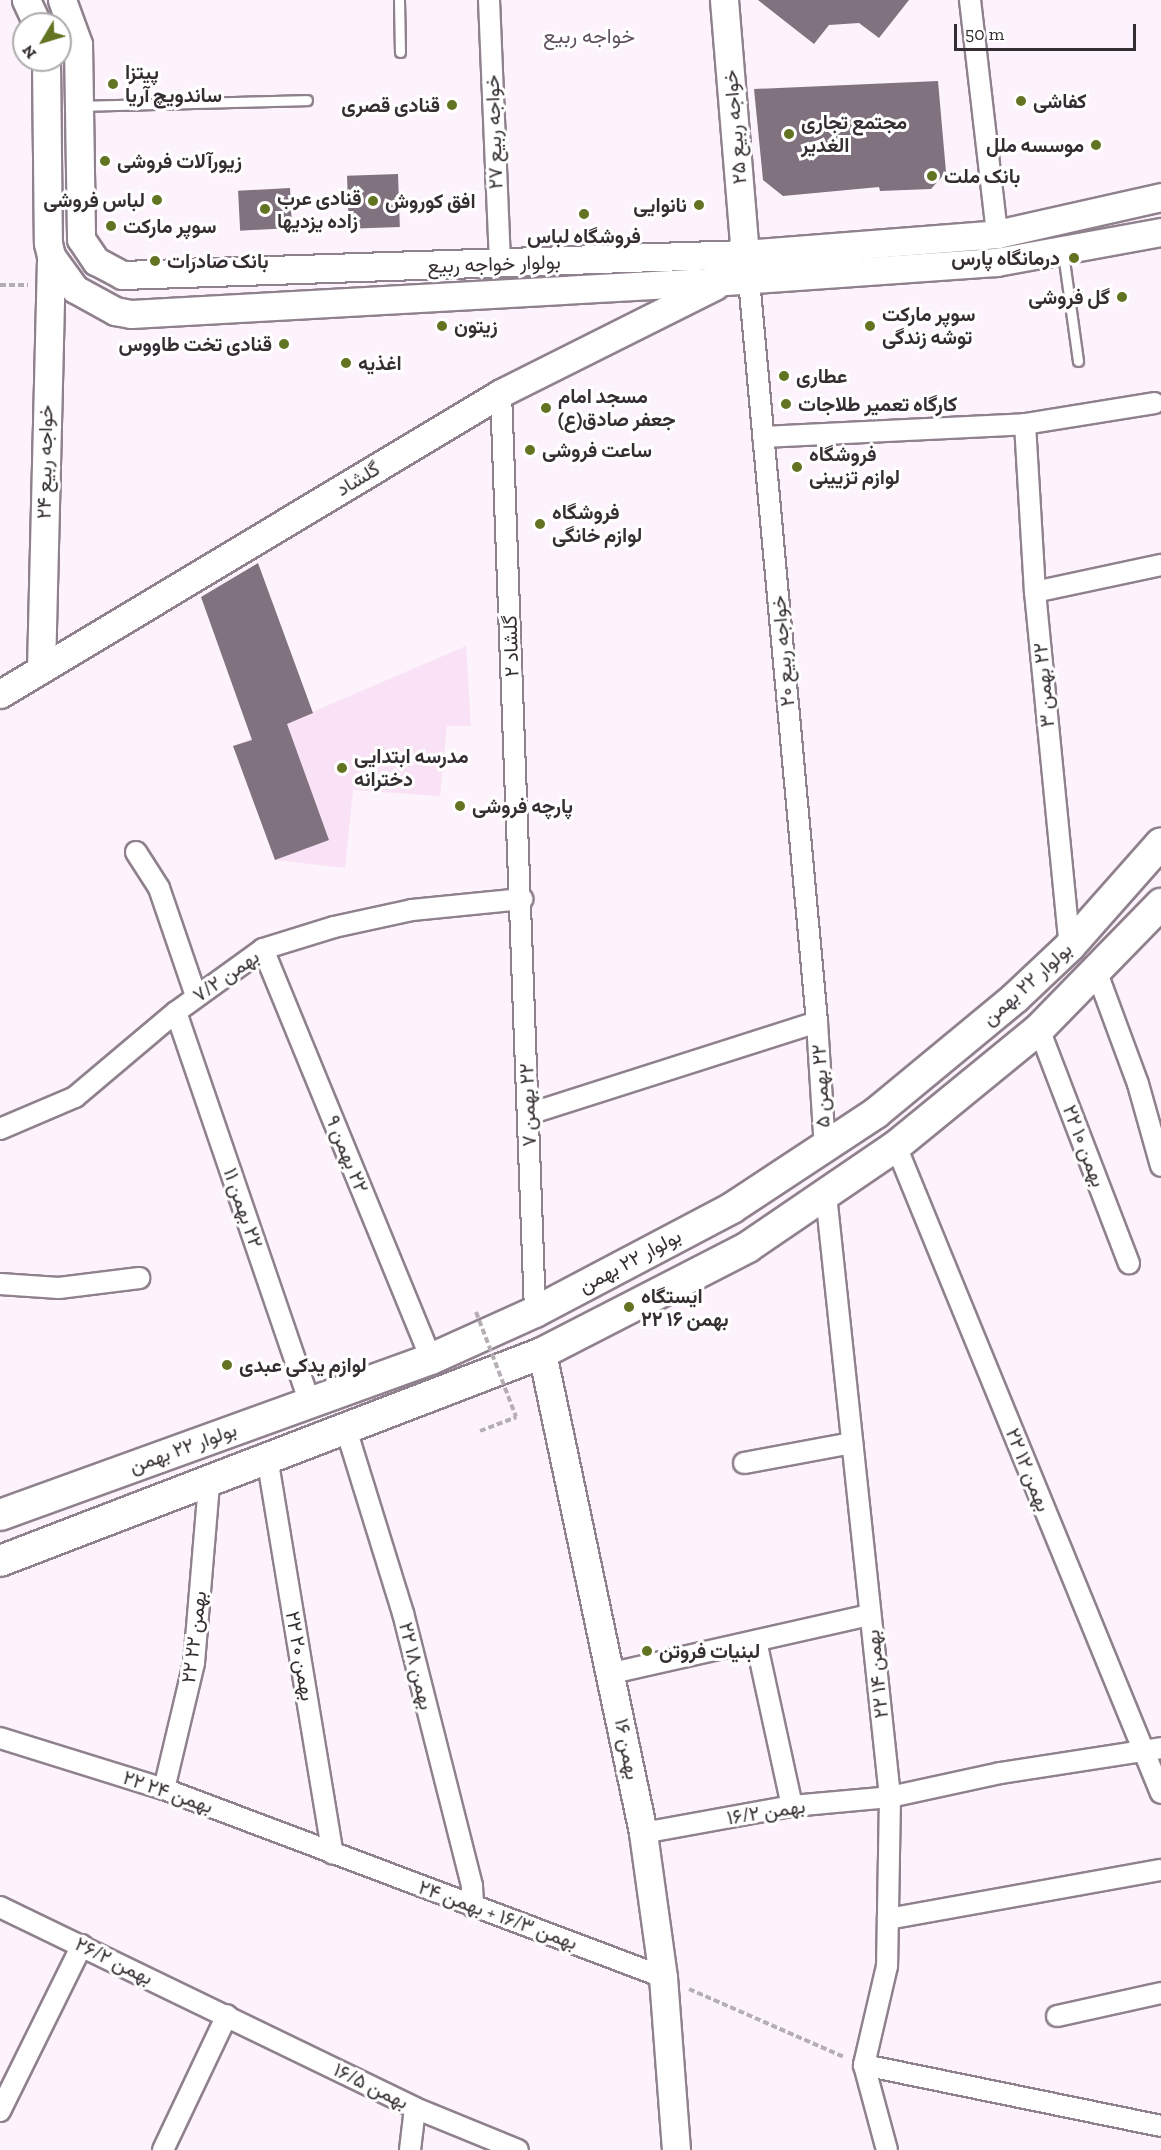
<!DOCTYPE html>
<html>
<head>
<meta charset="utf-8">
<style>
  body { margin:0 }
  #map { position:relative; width:1161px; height:2150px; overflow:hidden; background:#fdf3fc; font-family:"Zilla Slab",Vazirmatn,serif }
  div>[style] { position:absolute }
  .built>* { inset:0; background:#f9e2f5 }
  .building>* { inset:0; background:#80727e; transform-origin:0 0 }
  .path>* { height:4px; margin-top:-2px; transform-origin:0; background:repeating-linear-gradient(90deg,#b6aeb5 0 6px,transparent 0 9px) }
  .roads { filter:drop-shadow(2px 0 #8f818d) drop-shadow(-2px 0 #8f818d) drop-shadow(0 2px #8f818d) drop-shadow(0 -2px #8f818d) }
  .lane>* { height:9px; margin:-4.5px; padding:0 4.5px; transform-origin:4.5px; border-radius:4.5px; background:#fff }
  .street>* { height:20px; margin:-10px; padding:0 10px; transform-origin:10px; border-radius:10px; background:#fff }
  .secondary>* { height:27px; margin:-13.5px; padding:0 13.5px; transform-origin:13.5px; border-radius:13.5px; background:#fff }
  .primary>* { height:30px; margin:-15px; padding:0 15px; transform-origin:15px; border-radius:15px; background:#fff }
  .path-bridge>* { height:4px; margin-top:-2px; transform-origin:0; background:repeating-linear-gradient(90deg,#b6aeb5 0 6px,transparent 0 9px) }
  .dots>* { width:16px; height:16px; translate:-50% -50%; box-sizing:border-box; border:3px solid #fff; border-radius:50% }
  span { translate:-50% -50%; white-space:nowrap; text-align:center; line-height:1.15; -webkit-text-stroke:6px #fff; paint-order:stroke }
  .poi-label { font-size:20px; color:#342e33; font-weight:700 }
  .left { translate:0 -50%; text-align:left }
  .right { translate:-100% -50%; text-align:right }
  .street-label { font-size:20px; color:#342e33 }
  .neighbourhood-label { font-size:21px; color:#60525e }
  .north { position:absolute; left:12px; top:12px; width:60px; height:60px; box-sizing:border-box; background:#fff; border:2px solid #aeabad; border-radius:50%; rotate:232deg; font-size:16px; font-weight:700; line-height:24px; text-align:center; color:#342e33 }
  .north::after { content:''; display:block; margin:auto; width:21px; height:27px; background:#627321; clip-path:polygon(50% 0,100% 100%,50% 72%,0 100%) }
  .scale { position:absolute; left:954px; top:24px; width:182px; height:27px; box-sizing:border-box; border:3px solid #342e33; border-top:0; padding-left:8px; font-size:18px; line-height:21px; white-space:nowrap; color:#342e33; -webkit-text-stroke:4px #fff; paint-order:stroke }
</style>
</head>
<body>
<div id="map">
  <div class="built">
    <div style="clip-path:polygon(466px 646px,471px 726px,447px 726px,440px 796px,353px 790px,345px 868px,275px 860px,233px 746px)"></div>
  </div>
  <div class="building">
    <div style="clip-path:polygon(758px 0,909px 0,879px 38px,859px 23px,829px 25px,814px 44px)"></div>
    <div style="clip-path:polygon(938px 81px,946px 172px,931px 189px,880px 191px,879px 187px,783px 196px,763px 180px,754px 89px)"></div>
    <div style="left:398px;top:174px;width:53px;height:51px;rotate:88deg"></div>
    <div style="left:290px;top:188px;width:40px;height:52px;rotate:87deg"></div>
    <div style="clip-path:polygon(258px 563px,313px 713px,287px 724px,329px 840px,275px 860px,233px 746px,252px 740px,201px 597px)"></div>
  </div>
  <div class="path">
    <div style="left:0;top:285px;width:28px"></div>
    <div style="left:480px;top:1431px;width:39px;rotate:-21deg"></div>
    <div style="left:689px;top:1989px;width:169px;rotate:23.7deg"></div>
  </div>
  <div class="roads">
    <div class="lane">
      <div style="left:399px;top:0;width:52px;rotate:88.9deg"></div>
      <div style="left:82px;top:106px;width:225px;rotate:-1.5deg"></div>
      <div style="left:1063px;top:253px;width:109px;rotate:82.1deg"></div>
    </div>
    <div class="street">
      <div style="left:489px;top:0;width:264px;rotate:87.6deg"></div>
      <div style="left:970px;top:0;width:236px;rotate:83.4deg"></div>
      <div style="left:749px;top:280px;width:745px;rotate:84.76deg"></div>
      <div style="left:817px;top:1022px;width:127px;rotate:86.4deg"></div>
      <div style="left:501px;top:393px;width:920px;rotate:87.88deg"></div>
      <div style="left:1025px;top:424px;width:168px;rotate:86.6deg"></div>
      <div style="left:1035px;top:592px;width:356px;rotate:84.4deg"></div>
      <div style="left:763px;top:437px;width:262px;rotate:-2.8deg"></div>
      <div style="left:1025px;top:424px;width:131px;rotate:-9.2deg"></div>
      <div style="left:1035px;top:592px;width:129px;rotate:-12.1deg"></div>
      <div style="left:136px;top:852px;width:43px;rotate:57.4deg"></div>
      <div style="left:159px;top:888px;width:114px;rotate:71.1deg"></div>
      <div style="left:263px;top:949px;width:443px;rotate:67.7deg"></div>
      <div style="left:1097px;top:973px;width:118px;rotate:69.7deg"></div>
      <div style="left:1138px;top:1084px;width:85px;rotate:74.3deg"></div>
      <div style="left:176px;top:1012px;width:413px;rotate:71.1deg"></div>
      <div style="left:1039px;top:1029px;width:251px;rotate:69deg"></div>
      <div style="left:529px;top:1114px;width:302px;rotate:-17.7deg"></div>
      <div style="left:0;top:1129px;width:82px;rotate:-23.1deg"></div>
      <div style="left:75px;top:1097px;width:132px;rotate:-40.1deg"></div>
      <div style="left:176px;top:1012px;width:107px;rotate:-35.9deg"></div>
      <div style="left:263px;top:949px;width:74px;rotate:-17.2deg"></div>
      <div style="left:334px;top:927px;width:80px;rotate:-12.3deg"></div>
      <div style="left:412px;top:910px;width:111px;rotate:-5.7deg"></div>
      <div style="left:896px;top:1146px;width:699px;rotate:67.73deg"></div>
      <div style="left:826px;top:1195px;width:605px;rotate:83.93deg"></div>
      <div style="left:890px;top:1797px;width:169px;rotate:91deg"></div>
      <div style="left:887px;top:1966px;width:102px;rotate:103.1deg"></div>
      <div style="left:864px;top:2065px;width:88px;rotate:74.9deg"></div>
      <div style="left:0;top:1284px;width:59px;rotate:3.9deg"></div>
      <div style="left:59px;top:1288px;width:81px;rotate:-7.1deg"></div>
      <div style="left:346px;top:1429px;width:193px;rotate:72.8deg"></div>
      <div style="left:403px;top:1613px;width:282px;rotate:75.8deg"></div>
      <div style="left:472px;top:1886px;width:21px;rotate:87deg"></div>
      <div style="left:267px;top:1457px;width:402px;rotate:80.6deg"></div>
      <div style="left:744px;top:1463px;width:110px;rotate:-10.5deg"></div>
      <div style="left:756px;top:1641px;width:169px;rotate:77.7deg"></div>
      <div style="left:612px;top:1673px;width:264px;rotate:-12.7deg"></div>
      <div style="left:0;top:1738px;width:172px;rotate:17.3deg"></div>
      <div style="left:164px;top:1789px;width:533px;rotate:20.64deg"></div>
      <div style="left:164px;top:1789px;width:130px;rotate:-76.6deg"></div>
      <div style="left:194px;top:1663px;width:181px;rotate:-85.2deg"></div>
      <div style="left:643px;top:1833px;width:151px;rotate:-10.3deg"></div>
      <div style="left:792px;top:1806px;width:98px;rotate:-5.2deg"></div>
      <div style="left:890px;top:1797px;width:113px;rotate:-12.3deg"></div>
      <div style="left:1000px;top:1773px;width:163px;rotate:-8.8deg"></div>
      <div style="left:0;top:1907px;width:461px;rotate:25.8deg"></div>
      <div style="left:415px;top:2108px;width:111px;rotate:22.2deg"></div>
      <div style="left:888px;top:1919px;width:277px;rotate:-10.2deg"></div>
      <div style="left:1057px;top:2016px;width:107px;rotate:-12.5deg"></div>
      <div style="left:864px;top:2065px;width:303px;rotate:11.6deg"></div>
      <div style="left:0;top:2111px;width:185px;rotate:-63.7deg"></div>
      <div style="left:163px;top:2150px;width:149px;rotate:-64.6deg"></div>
      <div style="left:410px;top:2150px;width:42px;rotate:-83.2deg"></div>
    </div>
    <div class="secondary">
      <div style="left:26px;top:0;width:26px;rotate:65deg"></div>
      <div style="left:62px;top:0;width:47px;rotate:70deg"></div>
      <div style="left:78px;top:44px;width:195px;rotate:89.1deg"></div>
      <div style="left:81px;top:239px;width:27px;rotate:56deg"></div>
      <div style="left:96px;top:261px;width:30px;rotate:28deg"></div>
      <div style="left:122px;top:275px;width:623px;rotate:-1.93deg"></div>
      <div style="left:745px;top:254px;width:253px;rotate:-4.5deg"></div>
      <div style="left:997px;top:234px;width:168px;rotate:-12.7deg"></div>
      <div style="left:724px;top:0;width:255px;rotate:85.3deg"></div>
      <div style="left:46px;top:60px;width:183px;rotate:89.4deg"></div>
      <div style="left:48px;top:243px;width:13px;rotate:77deg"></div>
      <div style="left:51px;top:256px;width:41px;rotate:54deg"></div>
      <div style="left:75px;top:289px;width:46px;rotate:28.8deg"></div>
      <div style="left:115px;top:311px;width:16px;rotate:11deg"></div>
      <div style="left:131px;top:314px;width:595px;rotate:-3.18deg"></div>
      <div style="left:725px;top:281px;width:272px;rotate:-4deg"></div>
      <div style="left:996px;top:262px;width:168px;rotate:-10.3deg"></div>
      <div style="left:41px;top:669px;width:413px;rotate:-88.6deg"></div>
      <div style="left:0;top:694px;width:584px;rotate:-31deg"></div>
      <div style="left:501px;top:393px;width:239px;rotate:-26.6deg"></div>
      <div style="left:542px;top:1353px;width:491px;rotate:78.1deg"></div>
      <div style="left:643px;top:1833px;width:145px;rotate:82.1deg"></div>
      <div style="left:663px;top:1977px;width:173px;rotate:85.7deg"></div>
    </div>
    <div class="primary">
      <div style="left:0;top:1515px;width:458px;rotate:-19.9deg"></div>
      <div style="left:431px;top:1359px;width:114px;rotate:-24.3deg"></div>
      <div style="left:535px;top:1312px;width:223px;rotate:-27.8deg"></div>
      <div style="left:732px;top:1208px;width:173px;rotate:-33.4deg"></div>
      <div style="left:876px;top:1113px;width:180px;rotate:-39.6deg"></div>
      <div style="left:1015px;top:998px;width:76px;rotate:-43.4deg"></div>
      <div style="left:1070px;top:946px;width:137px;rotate:-48.5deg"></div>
      <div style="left:0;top:1561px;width:581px;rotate:-20.99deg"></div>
      <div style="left:542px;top:1353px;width:232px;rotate:-27.2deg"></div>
      <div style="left:748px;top:1247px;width:179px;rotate:-34.3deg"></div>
      <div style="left:896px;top:1146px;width:185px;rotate:-39.3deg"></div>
      <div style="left:1039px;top:1029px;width:175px;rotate:-45.7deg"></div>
    </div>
  </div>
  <div class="path-bridge">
    <div style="left:476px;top:1312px;width:112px;rotate:69.1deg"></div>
  </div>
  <div class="dots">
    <div style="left:113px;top:84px;background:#627321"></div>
    <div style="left:1021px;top:101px;background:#627321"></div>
    <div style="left:452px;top:105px;background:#627321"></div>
    <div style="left:789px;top:134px;background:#627321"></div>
    <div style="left:1096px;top:145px;background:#627321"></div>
    <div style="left:105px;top:161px;background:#627321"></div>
    <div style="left:932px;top:176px;background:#627321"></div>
    <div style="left:157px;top:200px;background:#627321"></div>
    <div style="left:373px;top:201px;background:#627321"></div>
    <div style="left:699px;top:205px;background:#627321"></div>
    <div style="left:265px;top:209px;background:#627321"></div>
    <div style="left:584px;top:214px;background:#627321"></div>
    <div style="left:111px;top:226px;background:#627321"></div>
    <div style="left:1074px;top:258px;background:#627321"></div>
    <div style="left:155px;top:261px;background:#627321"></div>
    <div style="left:1122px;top:297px;background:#627321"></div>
    <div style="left:442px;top:326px;background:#627321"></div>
    <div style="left:870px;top:326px;background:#627321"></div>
    <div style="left:284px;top:344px;background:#627321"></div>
    <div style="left:346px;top:363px;background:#627321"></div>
    <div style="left:784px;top:376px;background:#627321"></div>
    <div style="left:786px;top:404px;background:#627321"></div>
    <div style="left:546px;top:408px;background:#627321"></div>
    <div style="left:530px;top:450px;background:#627321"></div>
    <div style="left:797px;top:467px;background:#627321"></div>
    <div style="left:540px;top:524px;background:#627321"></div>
    <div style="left:342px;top:768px;background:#627321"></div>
    <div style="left:460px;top:806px;background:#627321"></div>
    <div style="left:629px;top:1307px;background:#627321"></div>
    <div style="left:227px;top:1365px;background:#627321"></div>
    <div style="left:647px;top:1651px;background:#627321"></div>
  </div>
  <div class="poi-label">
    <span class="left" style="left:125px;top:84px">پیتزا<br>ساندویچ آریا</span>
    <span class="left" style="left:1033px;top:101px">کفاشی</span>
    <span class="right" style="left:440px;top:105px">قنادی قصری</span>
    <span class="left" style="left:801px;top:134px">مجتمع تجاری<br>الغدیر</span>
    <span class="right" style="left:1084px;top:145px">موسسه ملل</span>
    <span class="left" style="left:117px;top:161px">زیورآلات فروشی</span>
    <span class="left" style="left:944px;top:176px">بانک ملت</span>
    <span class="left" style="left:277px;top:210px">قنادی عرب<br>زاده یزدیها</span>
    <span class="right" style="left:145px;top:200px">لباس فروشی</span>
    <span class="left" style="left:385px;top:201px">افق کوروش</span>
    <span class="right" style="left:687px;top:205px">نانوایی</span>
    <span class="left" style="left:123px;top:226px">سوپر مارکت</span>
    <span style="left:584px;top:236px">فروشگاه لباس</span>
    <span class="right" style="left:1060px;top:258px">درمانگاه پارس</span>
    <span class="left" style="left:167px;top:261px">بانک صادرات</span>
    <span class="right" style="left:1110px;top:297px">گل فروشی</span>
    <span class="left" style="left:882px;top:326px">سوپر مارکت<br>توشه زندگی</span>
    <span class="left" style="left:454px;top:326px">زیتون</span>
    <span class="right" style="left:272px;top:344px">قنادی تخت طاووس</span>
    <span class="left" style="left:358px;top:363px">اغذیه</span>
    <span class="left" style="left:796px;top:376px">عطاری</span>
    <span class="left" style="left:558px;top:408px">مسجد امام<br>جعفر صادق(ع)</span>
    <span class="left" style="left:798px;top:404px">کارگاه تعمیر طلاجات</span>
    <span class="left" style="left:542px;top:450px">ساعت فروشی</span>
    <span class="left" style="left:809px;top:466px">فروشگاه<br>لوازم تزیینی</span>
    <span class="left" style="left:552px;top:524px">فروشگاه<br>لوازم خانگی</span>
    <span class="left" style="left:354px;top:768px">مدرسه ابتدایی<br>دخترانه</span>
    <span class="left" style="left:472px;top:806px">پارچه فروشی</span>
    <span class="left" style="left:641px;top:1308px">ایستگاه<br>۲۲ بهمن ۱۶</span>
    <span class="left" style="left:239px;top:1365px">لوازم یدکی عبدی</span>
    <span class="left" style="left:659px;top:1651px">لبنیات فروتن</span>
  </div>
  <div class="street-label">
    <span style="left:735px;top:127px;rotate:-95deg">خواجه ربیع ۲۵</span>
    <span style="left:494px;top:132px;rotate:-92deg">خواجه ربیع ۲۷</span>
    <span style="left:494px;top:264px;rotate:-2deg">بولوار خواجه ربیع</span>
    <span style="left:45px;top:462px;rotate:-89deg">خواجه ربیع ۲۴</span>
    <span style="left:358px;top:479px;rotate:-31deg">گلشاد</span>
    <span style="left:511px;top:646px;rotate:-92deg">گلشاد ۲</span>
    <span style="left:783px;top:651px;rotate:-95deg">خواجه ربیع ۲۰</span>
    <span style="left:1044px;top:685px;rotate:-95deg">٢٢ بهمن ۳</span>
    <span style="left:226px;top:976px;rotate:-35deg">بهمن ۷/۲</span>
    <span style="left:1027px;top:984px;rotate:-42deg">بولوار ۲۲ بهمن</span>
    <span style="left:821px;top:1086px;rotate:-93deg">٢٢ بهمن ۵</span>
    <span style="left:528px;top:1105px;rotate:-92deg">٢٢ بهمن ٧</span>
    <span style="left:1084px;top:1146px;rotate:69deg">۲۲ بهمن ۱۰</span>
    <span style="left:347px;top:1154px;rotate:68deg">٢٢ بهمن ۹</span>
    <span style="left:243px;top:1208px;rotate:71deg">٢٢ بهمن ١١</span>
    <span style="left:630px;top:1261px;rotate:-28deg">بولوار ۲۲ بهمن</span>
    <span style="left:183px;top:1448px;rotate:-20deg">بولوار ۲۲ بهمن</span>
    <span style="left:1028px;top:1470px;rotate:68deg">۲۲ بهمن ۱۲</span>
    <span style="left:194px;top:1637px;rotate:-83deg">۲۲ بهمن ۲۲</span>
    <span style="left:300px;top:1656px;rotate:80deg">۲۲ بهمن ۲۰</span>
    <span style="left:416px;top:1666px;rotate:76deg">۲۲ بهمن ۱۸</span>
    <span style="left:877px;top:1674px;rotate:-96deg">۲۲ بهمن ۱۴</span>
    <span style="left:627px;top:1749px;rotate:79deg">بهمن ۱۶</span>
    <span style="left:168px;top:1792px;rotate:19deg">۲۲ بهمن ۲۴</span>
    <span style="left:766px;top:1812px;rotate:-9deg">بهمن ۱۶/۲</span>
    <span style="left:498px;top:1915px;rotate:20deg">بهمن ۱۶/۳ + بهمن ۲۴</span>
    <span style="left:114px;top:1961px;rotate:26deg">بهمن ۲۶/۲</span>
    <span style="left:371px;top:2086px;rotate:26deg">بهمن ۱۶/۵</span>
  </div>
  <div class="neighbourhood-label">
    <span style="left:589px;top:36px">خواجه ربیع</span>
  </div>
  <div class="north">N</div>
  <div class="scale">50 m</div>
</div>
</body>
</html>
